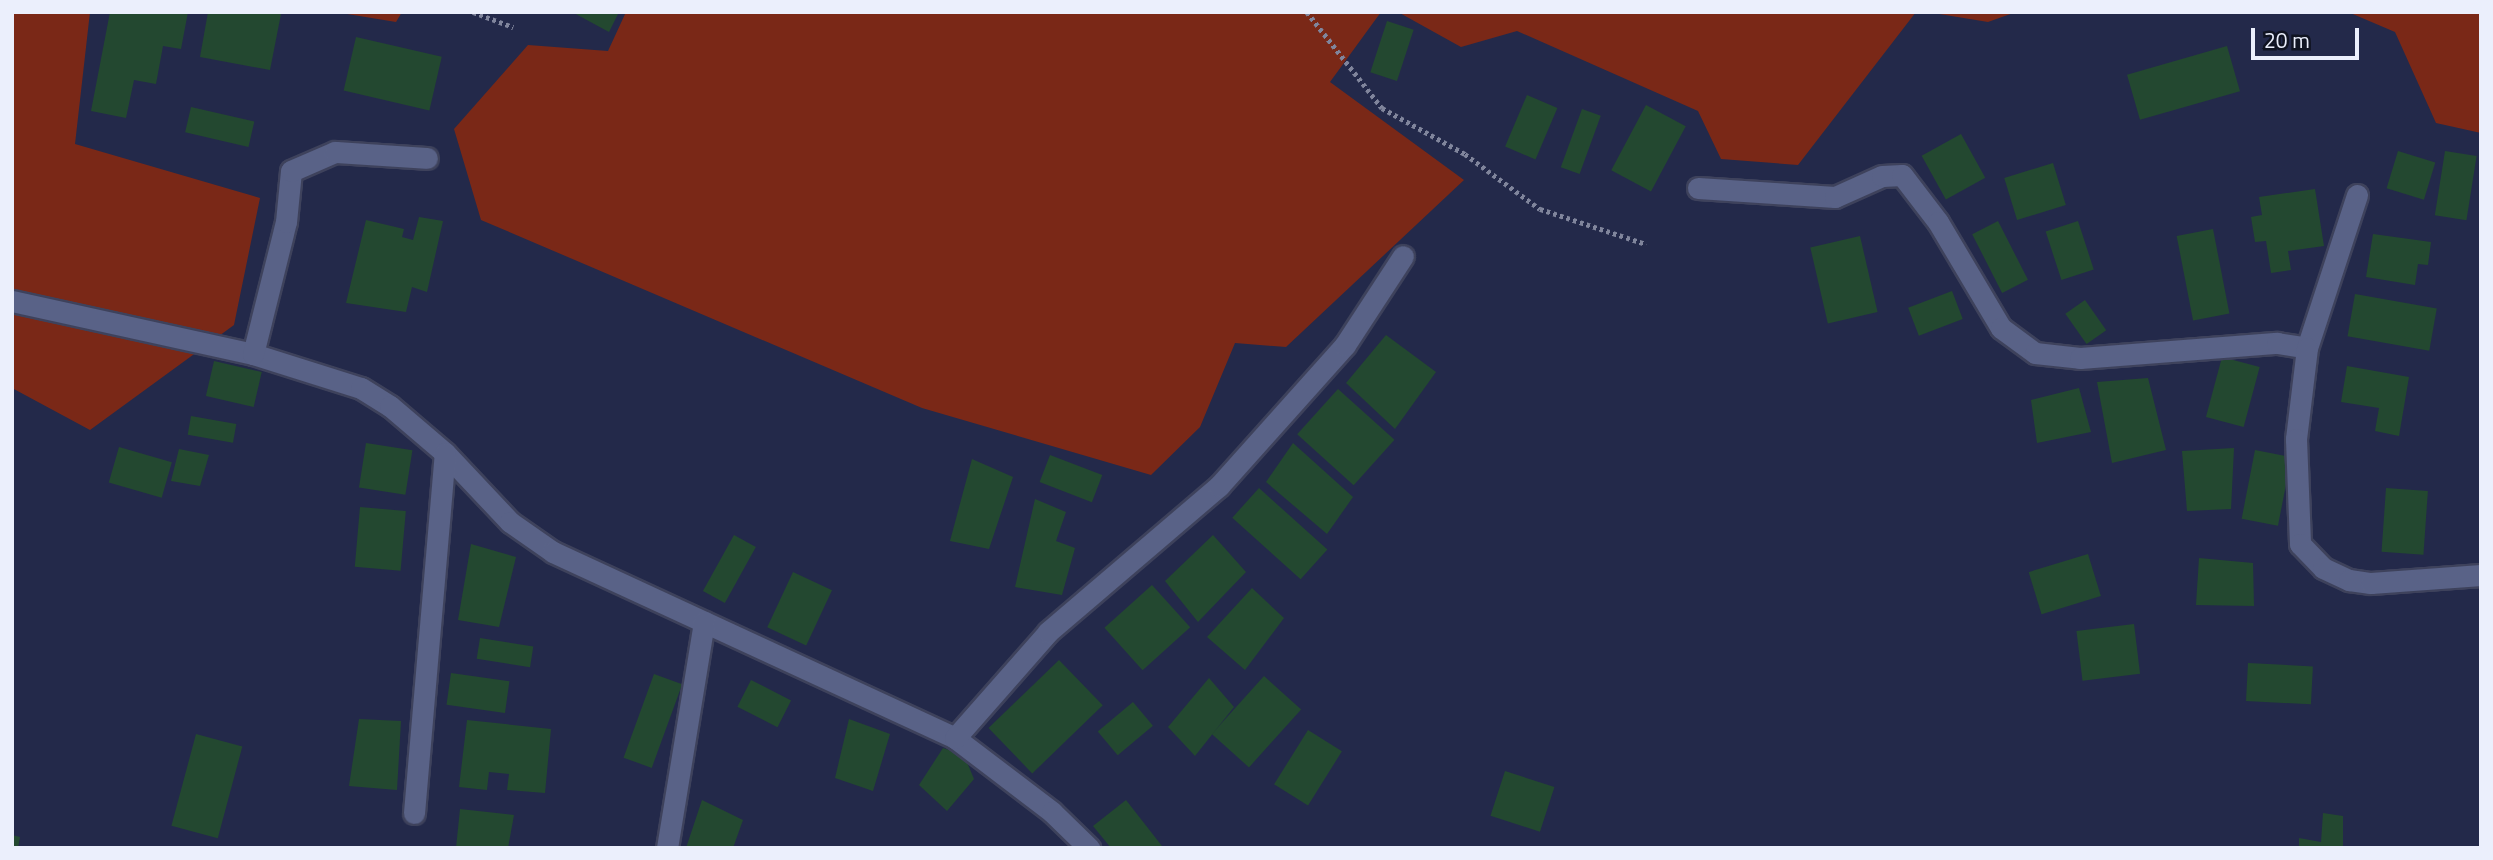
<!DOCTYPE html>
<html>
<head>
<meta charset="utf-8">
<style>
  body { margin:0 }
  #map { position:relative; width:2493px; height:860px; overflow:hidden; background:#23294a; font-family:"Titillium Web",sans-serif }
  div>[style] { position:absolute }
  .green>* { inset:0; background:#7a2817 }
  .building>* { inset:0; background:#234830; transform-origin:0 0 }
  .path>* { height:4.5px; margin-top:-2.25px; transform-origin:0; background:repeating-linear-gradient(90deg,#80859c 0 3.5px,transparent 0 7px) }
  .roads { filter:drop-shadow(2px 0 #3e425c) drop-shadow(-2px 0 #3e425c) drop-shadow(0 2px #3e425c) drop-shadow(0 -2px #3e425c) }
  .street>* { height:21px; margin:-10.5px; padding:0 10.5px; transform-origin:10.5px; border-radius:10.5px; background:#596287 }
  span { translate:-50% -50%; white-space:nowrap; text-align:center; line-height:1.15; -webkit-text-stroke:6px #101422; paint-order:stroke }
  .frame { position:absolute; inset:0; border:14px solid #ebeffc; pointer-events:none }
  .scale { position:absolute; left:2251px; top:28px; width:108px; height:32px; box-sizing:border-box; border:4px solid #ebeffc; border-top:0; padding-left:9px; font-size:21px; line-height:24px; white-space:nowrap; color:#ebeffc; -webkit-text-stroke:5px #101422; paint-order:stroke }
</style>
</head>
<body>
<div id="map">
  <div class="green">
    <div style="clip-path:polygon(12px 12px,90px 12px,75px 144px,260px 198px,234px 325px,90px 430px,12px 388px)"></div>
    <div style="clip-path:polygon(335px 12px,402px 12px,396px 22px)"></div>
    <div style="clip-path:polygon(626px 12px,1381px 12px,1330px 82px,1464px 180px,1286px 347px,1235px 343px,1200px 427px,1151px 475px,922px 408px,481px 220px,454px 129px,528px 45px,608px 51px)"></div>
    <div style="clip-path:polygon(1398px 12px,1916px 12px,1798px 165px,1721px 159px,1698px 111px,1517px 31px,1461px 47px)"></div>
    <div style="clip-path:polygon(1927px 12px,2016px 12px,1988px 22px)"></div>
    <div style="clip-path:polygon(2348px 12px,2481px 12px,2481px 133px,2436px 123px,2395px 32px)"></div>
  </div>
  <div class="building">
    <div style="clip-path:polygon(110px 12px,188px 12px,181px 49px,163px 46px,156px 84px,134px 80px,126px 118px,91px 111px)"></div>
    <div style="clip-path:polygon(208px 12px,281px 14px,270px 70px,200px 57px)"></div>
    <div style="clip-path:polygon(572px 12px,619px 12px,609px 32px)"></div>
    <div style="left:1387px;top:21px;width:28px;height:54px;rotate:18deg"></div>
    <div style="left:356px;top:37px;width:88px;height:55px;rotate:13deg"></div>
    <div style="left:2227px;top:46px;width:47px;height:104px;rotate:74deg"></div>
    <div style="left:1527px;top:95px;width:33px;height:56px;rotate:23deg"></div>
    <div style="left:1646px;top:105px;width:45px;height:74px;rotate:28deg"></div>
    <div style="left:191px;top:107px;width:65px;height:26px;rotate:13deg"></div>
    <div style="left:1582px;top:109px;width:20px;height:62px;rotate:20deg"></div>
    <div style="left:1961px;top:134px;width:50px;height:45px;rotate:61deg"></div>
    <div style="left:2398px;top:151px;width:39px;height:39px;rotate:17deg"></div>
    <div style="left:2445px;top:151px;width:32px;height:65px;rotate:9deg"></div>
    <div style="left:2053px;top:163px;width:44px;height:51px;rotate:73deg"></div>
    <div style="clip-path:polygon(2315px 189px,2324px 246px,2288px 251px,2291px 270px,2271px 273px,2266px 241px,2255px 242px,2251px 217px,2262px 215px,2259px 197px)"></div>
    <div style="clip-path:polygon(419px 217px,443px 221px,427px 292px,412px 287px,406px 312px,346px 303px,366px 220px,404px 229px,402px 237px,413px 240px)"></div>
    <div style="left:1998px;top:221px;width:66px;height:29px;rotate:63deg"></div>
    <div style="left:2078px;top:221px;width:51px;height:34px;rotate:72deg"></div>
    <div style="left:2213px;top:229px;width:86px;height:37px;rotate:79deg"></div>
    <div style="clip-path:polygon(2373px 234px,2431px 242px,2428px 265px,2418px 264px,2415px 285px,2366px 277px)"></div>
    <div style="left:1860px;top:236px;width:78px;height:51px;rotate:77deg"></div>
    <div style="left:1952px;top:291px;width:30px;height:47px;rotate:69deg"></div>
    <div style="left:2355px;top:294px;width:83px;height:43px;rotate:10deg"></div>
    <div style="left:2085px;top:300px;width:37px;height:24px;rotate:55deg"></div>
    <div style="clip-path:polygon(1386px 335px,1436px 372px,1395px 429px,1346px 383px)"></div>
    <div style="left:2222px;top:357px;width:39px;height:62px;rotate:15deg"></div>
    <div style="left:214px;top:361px;width:49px;height:36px;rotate:13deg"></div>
    <div style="clip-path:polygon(2347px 366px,2409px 377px,2399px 436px,2375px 431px,2379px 408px,2341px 402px)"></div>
    <div style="clip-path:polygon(2148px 378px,2166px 450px,2112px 463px,2097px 382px)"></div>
    <div style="clip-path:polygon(2079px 388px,2091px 432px,2037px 443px,2031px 400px)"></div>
    <div style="left:1338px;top:389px;width:76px;height:61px;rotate:42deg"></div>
    <div style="left:191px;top:416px;width:46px;height:19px;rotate:10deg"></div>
    <div style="left:366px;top:443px;width:47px;height:45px;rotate:9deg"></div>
    <div style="clip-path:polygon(1293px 443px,1353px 497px,1327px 534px,1266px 482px)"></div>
    <div style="left:119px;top:447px;width:55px;height:37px;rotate:16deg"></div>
    <div style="clip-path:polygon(2234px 448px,2231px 509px,2187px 511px,2182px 451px)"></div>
    <div style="clip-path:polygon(179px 449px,209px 455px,200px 486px,171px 481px)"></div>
    <div style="left:2255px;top:450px;width:37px;height:70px;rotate:11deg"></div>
    <div style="left:1050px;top:455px;width:56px;height:29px;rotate:21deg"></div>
    <div style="clip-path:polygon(972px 459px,1013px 477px,989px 549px,950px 541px)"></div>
    <div style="left:1259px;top:488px;width:92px;height:40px;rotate:42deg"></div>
    <div style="left:2386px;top:488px;width:42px;height:64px;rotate:4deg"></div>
    <div style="clip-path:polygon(1035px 499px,1066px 512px,1056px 541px,1075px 548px,1062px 595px,1015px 587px)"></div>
    <div style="left:360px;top:507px;width:46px;height:60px;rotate:5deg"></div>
    <div style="left:734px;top:535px;width:25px;height:64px;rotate:29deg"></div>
    <div style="clip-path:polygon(1213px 535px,1246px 572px,1198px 622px,1165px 581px)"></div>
    <div style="clip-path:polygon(471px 544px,516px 557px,499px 627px,458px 620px)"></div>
    <div style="left:2088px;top:554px;width:44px;height:62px;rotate:73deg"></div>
    <div style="clip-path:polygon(2199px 558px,2253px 563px,2254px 606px,2196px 605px)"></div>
    <div style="left:793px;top:572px;width:43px;height:61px;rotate:25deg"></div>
    <div style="left:1152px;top:585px;width:57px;height:64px;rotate:48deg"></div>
    <div style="clip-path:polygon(1252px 588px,1284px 618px,1245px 670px,1207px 637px)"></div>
    <div style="left:2134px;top:624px;width:50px;height:58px;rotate:83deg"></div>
    <div style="left:480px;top:638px;width:54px;height:21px;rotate:9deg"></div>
    <div style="left:1059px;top:660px;width:63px;height:98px;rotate:46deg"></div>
    <div style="left:2248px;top:663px;width:65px;height:38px;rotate:3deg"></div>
    <div style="left:451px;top:673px;width:59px;height:32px;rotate:8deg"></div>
    <div style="left:654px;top:674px;width:30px;height:89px;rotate:20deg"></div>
    <div style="left:1264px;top:676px;width:50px;height:78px;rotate:42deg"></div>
    <div style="clip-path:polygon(1209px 678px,1234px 707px,1195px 756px,1168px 727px)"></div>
    <div style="left:751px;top:680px;width:45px;height:30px;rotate:27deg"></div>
    <div style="left:1133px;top:702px;width:31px;height:46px;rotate:50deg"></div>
    <div style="clip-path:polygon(359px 719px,401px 721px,397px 790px,349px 786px)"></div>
    <div style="clip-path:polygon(849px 719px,890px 734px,873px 791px,835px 778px)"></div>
    <div style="clip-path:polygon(467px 720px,551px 729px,545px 793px,507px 790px,509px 774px,489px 772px,487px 790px,459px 787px)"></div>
    <div style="left:1308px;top:730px;width:40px;height:64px;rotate:32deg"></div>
    <div style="left:196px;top:734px;width:48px;height:95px;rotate:15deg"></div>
    <div style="clip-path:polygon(943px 748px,964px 755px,974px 779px,947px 811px,919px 785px)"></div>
    <div style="left:1505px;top:771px;width:52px;height:47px;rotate:18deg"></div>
    <div style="clip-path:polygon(702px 800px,743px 820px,733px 848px,686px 848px)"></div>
    <div style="clip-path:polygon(1126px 800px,1162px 846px,1160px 848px,1111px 848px,1093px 826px)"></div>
    <div style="clip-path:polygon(460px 809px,514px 815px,508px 848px,456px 848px)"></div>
    <div style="clip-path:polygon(2323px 813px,2343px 816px,2343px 848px,2299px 848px,2299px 838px,2321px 842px)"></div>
    <div style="clip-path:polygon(12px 835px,20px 837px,18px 848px,12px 848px)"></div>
  </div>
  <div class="path">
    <div style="left:473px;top:12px;width:43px;rotate:20.6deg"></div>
    <div style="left:1307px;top:12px;width:122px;rotate:52deg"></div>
    <div style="left:1382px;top:108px;width:95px;rotate:29deg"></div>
    <div style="left:1465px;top:154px;width:93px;rotate:36.3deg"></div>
    <div style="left:1540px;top:209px;width:112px;rotate:18.3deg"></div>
  </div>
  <div class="roads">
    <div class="street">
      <div style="left:1698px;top:188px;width:137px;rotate:3.8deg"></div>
      <div style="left:1835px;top:197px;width:51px;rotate:-24.1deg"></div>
      <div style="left:1882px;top:176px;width:20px;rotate:-3deg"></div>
      <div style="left:1902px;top:175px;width:59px;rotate:52.5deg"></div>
      <div style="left:1938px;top:222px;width:123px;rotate:59.3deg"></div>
      <div style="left:2001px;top:328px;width:42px;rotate:36.3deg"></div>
      <div style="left:2035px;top:353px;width:45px;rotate:6.3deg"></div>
      <div style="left:2080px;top:358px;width:198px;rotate:-4.4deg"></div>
      <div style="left:2277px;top:343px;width:30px;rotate:9deg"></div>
      <div style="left:2357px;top:195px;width:161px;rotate:108.1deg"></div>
      <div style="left:2307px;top:348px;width:92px;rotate:96.9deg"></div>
      <div style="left:2296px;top:439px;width:105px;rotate:87.8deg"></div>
      <div style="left:2300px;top:544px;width:33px;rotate:46deg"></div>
      <div style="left:2323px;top:568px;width:29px;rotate:25deg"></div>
      <div style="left:2349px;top:580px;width:22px;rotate:8deg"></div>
      <div style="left:2371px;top:583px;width:110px;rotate:-4.2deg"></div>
      <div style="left:12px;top:301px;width:247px;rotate:12.4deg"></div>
      <div style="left:253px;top:354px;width:113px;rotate:17.5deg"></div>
      <div style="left:361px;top:388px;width:34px;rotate:32deg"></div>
      <div style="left:390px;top:406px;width:72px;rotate:40.5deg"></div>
      <div style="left:445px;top:453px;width:95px;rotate:46.7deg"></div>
      <div style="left:510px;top:522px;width:52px;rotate:34.9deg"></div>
      <div style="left:553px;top:552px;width:443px;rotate:24.8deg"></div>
      <div style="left:955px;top:738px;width:122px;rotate:37.3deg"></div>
      <div style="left:1052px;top:812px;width:52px;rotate:44.2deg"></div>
      <div style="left:253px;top:354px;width:136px;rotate:-76deg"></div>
      <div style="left:286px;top:222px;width:51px;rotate:-84.4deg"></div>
      <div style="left:291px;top:171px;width:48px;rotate:-23.4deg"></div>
      <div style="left:335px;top:152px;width:92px;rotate:3.7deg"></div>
      <div style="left:955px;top:738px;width:141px;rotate:-48.7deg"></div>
      <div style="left:1048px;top:632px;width:225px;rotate:-40.5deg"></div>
      <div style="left:1219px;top:486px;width:189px;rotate:-48.2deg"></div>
      <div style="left:1345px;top:345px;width:106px;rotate:-56.9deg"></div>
      <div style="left:414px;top:813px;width:361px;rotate:-85.1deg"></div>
      <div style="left:667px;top:848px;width:229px;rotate:-80.7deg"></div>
    </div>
  </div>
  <div class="frame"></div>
  <div class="scale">20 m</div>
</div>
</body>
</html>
